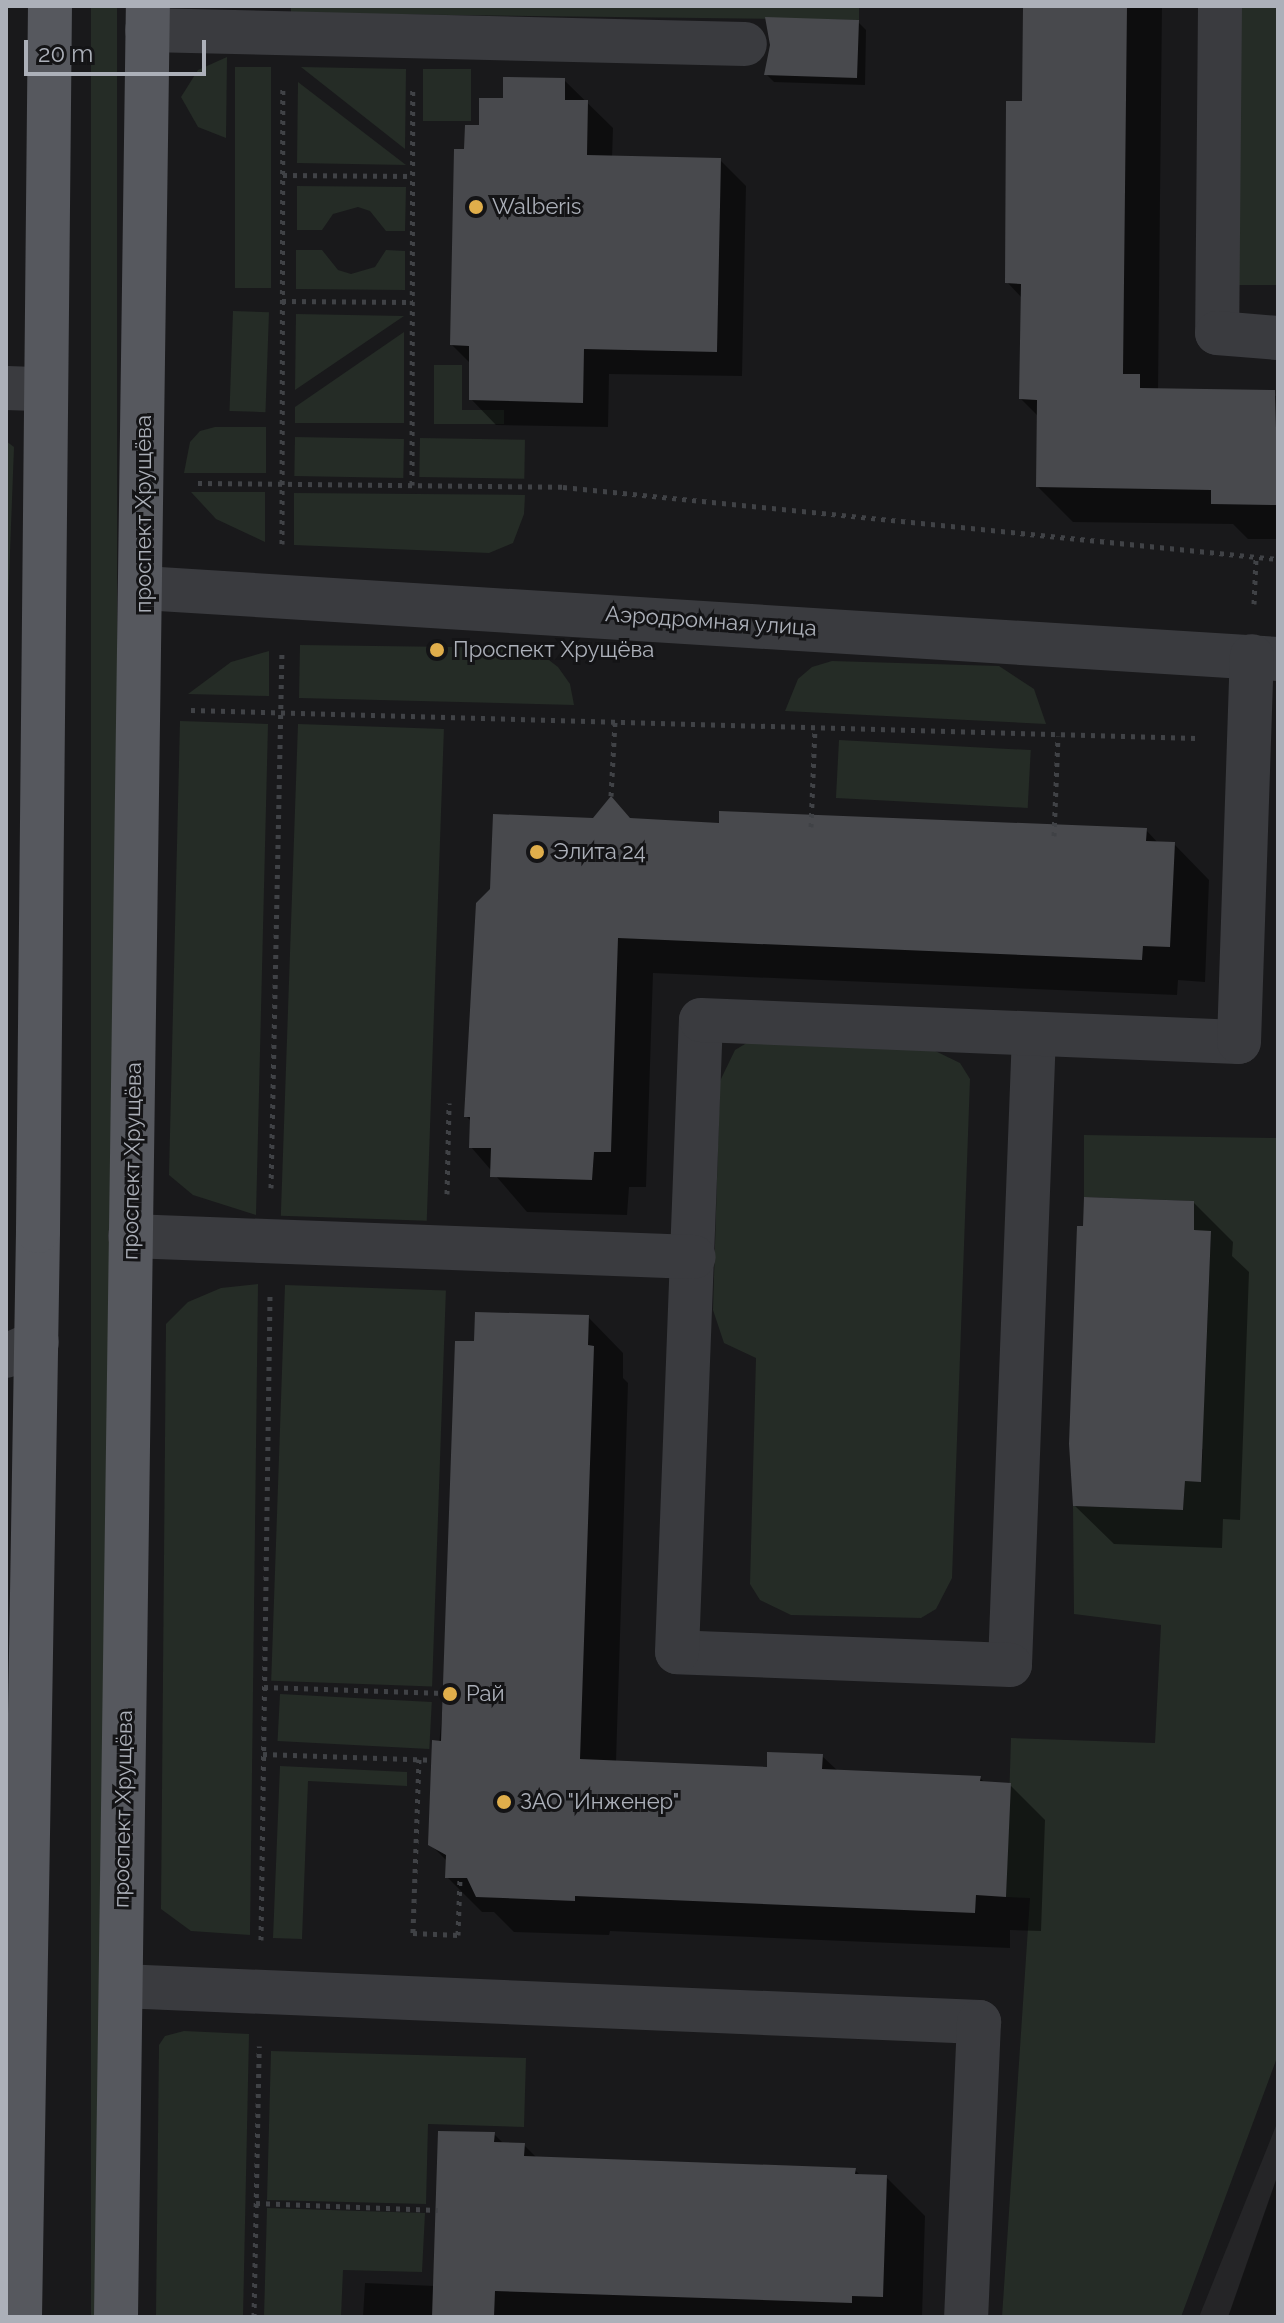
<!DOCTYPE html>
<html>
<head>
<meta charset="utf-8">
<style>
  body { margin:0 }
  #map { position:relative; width:1284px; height:2323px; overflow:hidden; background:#19191b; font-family:Raleway,sans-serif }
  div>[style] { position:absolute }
  .built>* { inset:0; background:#252527 }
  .green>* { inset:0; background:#252c26; transform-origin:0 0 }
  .shadow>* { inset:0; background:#0007 }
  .building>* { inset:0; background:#48494d }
  .path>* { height:5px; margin-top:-2.5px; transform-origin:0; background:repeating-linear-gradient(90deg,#404246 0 4px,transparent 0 10px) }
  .minor>* { height:44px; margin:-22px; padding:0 22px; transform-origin:22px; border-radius:22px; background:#3a3b3f }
  .major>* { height:44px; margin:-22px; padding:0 22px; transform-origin:22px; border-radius:22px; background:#56585e }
  .dots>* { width:22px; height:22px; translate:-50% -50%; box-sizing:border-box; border:4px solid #141416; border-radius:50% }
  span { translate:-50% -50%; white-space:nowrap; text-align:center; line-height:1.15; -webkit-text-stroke:6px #141416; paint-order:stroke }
  .poi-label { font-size:22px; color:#acb0b9 }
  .left { translate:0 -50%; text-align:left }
  .street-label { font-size:22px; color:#acb0b9 }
  .frame { position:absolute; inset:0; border:8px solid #acb0b9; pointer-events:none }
  .scale { position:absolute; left:24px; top:40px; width:182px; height:36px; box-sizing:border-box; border:4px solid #acb0b9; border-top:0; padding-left:10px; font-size:24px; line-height:28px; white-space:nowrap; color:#acb0b9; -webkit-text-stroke:6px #141416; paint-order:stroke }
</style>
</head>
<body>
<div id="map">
  <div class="built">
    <div style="clip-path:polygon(1278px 2121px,1278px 2317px,1199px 2317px)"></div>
  </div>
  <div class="green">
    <div style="left:91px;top:6px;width:26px;height:2311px"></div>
    <div style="clip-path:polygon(291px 6px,859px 6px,859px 20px,291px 13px)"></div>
    <div style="left:1237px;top:6px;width:41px;height:279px"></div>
    <div style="clip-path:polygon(227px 57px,226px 138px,198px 127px,181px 97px,198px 70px)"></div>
    <div style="left:235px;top:67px;width:36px;height:221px"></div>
    <div style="clip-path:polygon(301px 67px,406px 69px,405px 149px)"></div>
    <div style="left:423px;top:69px;width:48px;height:52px"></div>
    <div style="clip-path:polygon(298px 82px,406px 165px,297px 163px)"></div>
    <div style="clip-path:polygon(297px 186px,406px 187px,405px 231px,386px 231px,370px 211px,358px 207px,333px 214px,322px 230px,297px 230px)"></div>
    <div style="clip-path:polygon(296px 250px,322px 250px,338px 270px,351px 274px,375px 267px,386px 250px,405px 251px,405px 290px,296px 289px)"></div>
    <div style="left:233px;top:311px;width:36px;height:100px;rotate:2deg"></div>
    <div style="clip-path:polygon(296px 314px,404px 316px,295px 390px)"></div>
    <div style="clip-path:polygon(404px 332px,404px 423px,295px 423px,295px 407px)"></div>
    <div style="clip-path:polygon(434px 365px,462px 365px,462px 410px,504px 410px,504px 424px,434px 424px)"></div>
    <div style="clip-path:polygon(215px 427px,266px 427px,266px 473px,184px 473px,190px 442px,200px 431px)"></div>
    <div style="left:295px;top:437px;width:109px;height:39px;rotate:1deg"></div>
    <div style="left:420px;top:438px;width:105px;height:39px;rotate:1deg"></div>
    <div style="clip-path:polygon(6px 441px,14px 447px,6px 658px)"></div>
    <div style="clip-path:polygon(191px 492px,265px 492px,265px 542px,216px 519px)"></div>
    <div style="clip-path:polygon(294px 493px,525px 495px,524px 514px,513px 543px,489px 553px,294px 545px)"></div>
    <div style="clip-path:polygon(300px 645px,520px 648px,541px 654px,558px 667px,570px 684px,574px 705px,299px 698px)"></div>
    <div style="clip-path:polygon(269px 651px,269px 696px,188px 694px,231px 662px)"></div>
    <div style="clip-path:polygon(832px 661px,999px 666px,1034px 689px,1046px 724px,785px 711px,798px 679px,812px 667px)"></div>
    <div style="clip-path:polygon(180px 721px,268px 724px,256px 1215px,193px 1195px,169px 1175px)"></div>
    <div style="left:298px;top:724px;width:146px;height:492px;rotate:2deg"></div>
    <div style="left:839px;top:740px;width:192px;height:58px;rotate:3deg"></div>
    <div style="clip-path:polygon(750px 1041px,929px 1048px,960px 1063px,970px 1079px,952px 1578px,936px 1609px,921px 1618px,791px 1615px,760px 1600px,750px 1584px,756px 1358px,724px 1343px,713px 1310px,720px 1081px,735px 1050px)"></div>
    <div style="clip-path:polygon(1084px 1135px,1278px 1138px,1278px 2055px,1181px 2317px,1002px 2317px,1030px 1898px,1006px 1897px,1011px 1738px,1155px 1743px,1161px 1625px,1074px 1614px,1073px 1506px,1183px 1510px,1185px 1481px,1201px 1481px,1203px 1449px,1191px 1449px,1205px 1386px,1211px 1232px,1194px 1230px,1194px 1201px,1084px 1197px)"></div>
    <div style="clip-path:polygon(258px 1284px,250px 1935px,191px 1931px,161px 1909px,166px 1324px,188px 1302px,221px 1288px)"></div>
    <div style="left:285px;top:1285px;width:161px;height:396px;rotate:2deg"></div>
    <div style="left:280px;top:1694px;width:152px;height:47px;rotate:3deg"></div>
    <div style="clip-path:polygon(280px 1766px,407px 1772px,407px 1786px,308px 1781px,302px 1939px,273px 1938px)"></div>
    <div style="clip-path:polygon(184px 2031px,249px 2034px,243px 2317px,156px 2317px,159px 2045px,165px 2036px)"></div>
    <div style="clip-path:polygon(271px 2051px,526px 2058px,524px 2127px,428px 2124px,426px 2204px,267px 2200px)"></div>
    <div style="clip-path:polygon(267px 2208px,425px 2213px,422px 2272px,343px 2270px,341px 2317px,264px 2317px)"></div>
  </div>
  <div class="shadow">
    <div style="clip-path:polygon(1025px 6px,1162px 6px,1158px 391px,1278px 396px,1278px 539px,1248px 539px,1233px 524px,1073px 522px,1038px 487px,1038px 416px,1021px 399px,1022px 298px,1007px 282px,1024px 103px)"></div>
    <div style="clip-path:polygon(858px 22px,866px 30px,865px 85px,774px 82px,766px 74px)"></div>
    <div style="clip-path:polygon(564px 80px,613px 128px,612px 158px,720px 160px,746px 186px,742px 376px,609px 374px,608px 427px,496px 425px,471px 399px,471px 364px,452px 345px,466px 151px,505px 100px)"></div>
    <div style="clip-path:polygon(631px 820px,720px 826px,1146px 830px,1159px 844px,1174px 844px,1209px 880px,1205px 982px,1178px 980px,1177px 995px,653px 973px,646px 1187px,629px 1187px,627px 1215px,527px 1212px,471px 1147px,472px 1122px,466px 1116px)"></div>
    <div style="clip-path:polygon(1194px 1203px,1233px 1242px,1232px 1256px,1249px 1272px,1240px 1520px,1223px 1519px,1222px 1548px,1114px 1544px,1074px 1505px)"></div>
    <div style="clip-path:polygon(588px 1317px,623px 1353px,623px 1378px,628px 1383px,616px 1762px,769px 1769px,822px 1756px,839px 1772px,980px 1778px,986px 1784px,1010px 1785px,1045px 1820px,1041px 1931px,1010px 1930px,1010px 1948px,610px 1931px,609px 1935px,514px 1932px,494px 1912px,482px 1912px,447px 1877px,448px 1862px,430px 1844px,476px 1343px)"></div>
    <div style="clip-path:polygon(494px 2134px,504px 2144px,524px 2145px,537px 2158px,855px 2170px,861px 2176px,886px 2177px,925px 2216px,922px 2317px,363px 2317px,365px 2283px,435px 2286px)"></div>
    <div style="clip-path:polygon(1278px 2174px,1278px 2317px,1228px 2317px)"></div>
  </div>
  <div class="building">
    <div style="clip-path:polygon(1023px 6px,1127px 6px,1123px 374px,1140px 374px,1140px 388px,1275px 390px,1278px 505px,1211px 504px,1211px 490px,1036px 487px,1037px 400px,1019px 399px,1021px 284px,1005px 283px,1006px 101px,1022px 101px)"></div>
    <div style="clip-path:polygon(765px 17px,859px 20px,857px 78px,764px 75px,770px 45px)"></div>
    <div style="clip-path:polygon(503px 77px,565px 78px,565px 100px,588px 100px,587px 155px,721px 158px,717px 352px,584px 349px,583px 403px,469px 400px,469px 346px,450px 345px,454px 149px,464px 149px,465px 125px,479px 125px,479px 98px,503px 98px)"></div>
    <div style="clip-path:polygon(611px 796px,630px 818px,719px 823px,719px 811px,1147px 828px,1146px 841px,1175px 842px,1170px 947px,1143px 946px,1142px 960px,618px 938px,611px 1152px,594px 1152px,592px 1180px,490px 1177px,491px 1148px,469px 1148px,470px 1117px,464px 1117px,476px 903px,490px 889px,493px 814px,593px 818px)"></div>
    <div style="clip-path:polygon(1084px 1197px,1194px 1201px,1194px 1230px,1211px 1231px,1201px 1482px,1185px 1481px,1183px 1510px,1073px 1506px,1069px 1444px,1077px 1226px,1083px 1226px)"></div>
    <div style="clip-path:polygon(475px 1312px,589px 1315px,588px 1345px,594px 1346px,580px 1759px,767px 1767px,767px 1752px,823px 1754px,822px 1769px,981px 1776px,980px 1781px,1011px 1783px,1006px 1897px,976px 1895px,975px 1913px,575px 1896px,575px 1901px,476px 1897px,467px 1878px,445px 1878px,446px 1855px,428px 1845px,432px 1740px,441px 1741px,455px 1341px,474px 1341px)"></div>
    <div style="clip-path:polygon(438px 2131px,495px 2132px,494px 2142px,525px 2143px,524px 2156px,856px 2168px,855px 2174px,887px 2175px,883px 2297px,852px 2296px,852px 2303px,495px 2291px,494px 2317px,432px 2317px)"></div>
  </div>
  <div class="path">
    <div style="left:283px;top:175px;width:130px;rotate:0.4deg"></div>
    <div style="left:282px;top:301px;width:131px;rotate:0.4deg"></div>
    <div style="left:198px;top:483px;width:365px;rotate:0.6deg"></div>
    <div style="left:563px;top:487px;width:719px;rotate:5.75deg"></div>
    <div style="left:412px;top:485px;width:396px;rotate:-89.9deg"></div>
    <div style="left:282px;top:544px;width:458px;rotate:-89.9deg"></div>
    <div style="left:1254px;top:604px;width:46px;rotate:-87.5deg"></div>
    <div style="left:191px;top:710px;width:1006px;rotate:1.59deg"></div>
    <div style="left:611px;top:796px;width:75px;rotate:-86.9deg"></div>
    <div style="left:811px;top:827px;width:99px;rotate:-87.7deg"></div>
    <div style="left:1054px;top:836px;width:100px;rotate:-87.7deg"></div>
    <div style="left:271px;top:1188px;width:538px;rotate:-88.83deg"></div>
    <div style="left:447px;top:1194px;width:91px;rotate:-88.7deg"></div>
    <div style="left:264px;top:1687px;width:180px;rotate:1.9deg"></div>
    <div style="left:263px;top:1754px;width:168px;rotate:2deg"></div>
    <div style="left:419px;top:1759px;width:174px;rotate:92deg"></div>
    <div style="left:413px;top:1933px;width:45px;rotate:2.5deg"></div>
    <div style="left:458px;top:1935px;width:57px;rotate:-88deg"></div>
    <div style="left:261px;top:1940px;width:646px;rotate:-89.2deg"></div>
    <div style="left:256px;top:2203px;width:182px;rotate:2.2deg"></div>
    <div style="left:254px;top:2317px;width:271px;rotate:-88.9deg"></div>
  </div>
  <div class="minor">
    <div style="left:1220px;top:6px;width:327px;rotate:90.5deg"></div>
    <div style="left:1217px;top:333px;width:61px;rotate:4.7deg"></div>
    <div style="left:147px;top:30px;width:598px;rotate:1.34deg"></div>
    <div style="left:6px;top:388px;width:38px;rotate:2deg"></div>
    <div style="left:143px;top:588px;width:1137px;rotate:3.58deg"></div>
    <div style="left:1034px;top:1034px;width:631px;rotate:92.18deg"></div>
    <div style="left:1010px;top:1665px;width:333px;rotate:-177.8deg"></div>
    <div style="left:677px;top:1652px;width:632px;rotate:-87.83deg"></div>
    <div style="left:701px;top:1020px;width:538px;rotate:2.34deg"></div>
    <div style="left:1239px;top:1042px;width:386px;rotate:-88.1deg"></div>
    <div style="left:130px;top:1236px;width:564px;rotate:2.13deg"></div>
    <div style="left:6px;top:1356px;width:34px;rotate:-24deg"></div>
    <div style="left:121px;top:1986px;width:859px;rotate:2.4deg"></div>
    <div style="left:979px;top:2022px;width:295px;rotate:92.5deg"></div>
  </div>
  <div class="major">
    <div style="left:20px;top:2317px;width:1086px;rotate:-89.05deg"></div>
    <div style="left:38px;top:1231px;width:1225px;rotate:-89.44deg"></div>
    <div style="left:116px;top:2317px;width:2311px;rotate:-89.21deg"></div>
  </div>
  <div class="dots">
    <div style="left:476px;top:207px;background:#e0ae4b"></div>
    <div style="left:437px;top:650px;background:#e0ae4b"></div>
    <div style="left:537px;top:852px;background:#e0ae4b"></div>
    <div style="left:450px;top:1694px;background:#e0ae4b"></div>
    <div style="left:504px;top:1802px;background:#e0ae4b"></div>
  </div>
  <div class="poi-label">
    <span class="left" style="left:492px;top:207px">Walberis</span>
    <span class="left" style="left:453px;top:650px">Проспект Хрущёва</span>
    <span class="left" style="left:553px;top:852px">Элита 24</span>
    <span class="left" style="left:466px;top:1694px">Рай</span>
    <span class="left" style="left:520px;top:1802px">ЗАО "Инженер"</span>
  </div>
  <div class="street-label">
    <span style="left:144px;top:514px;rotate:-90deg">проспект Хрущёва</span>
    <span style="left:711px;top:621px;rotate:4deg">Аэродромная улица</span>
    <span style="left:132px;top:1161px;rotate:-89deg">проспект Хрущёва</span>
    <span style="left:123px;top:1809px;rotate:-89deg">проспект Хрущёва</span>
  </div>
  <div class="frame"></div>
  <div class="scale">20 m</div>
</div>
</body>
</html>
